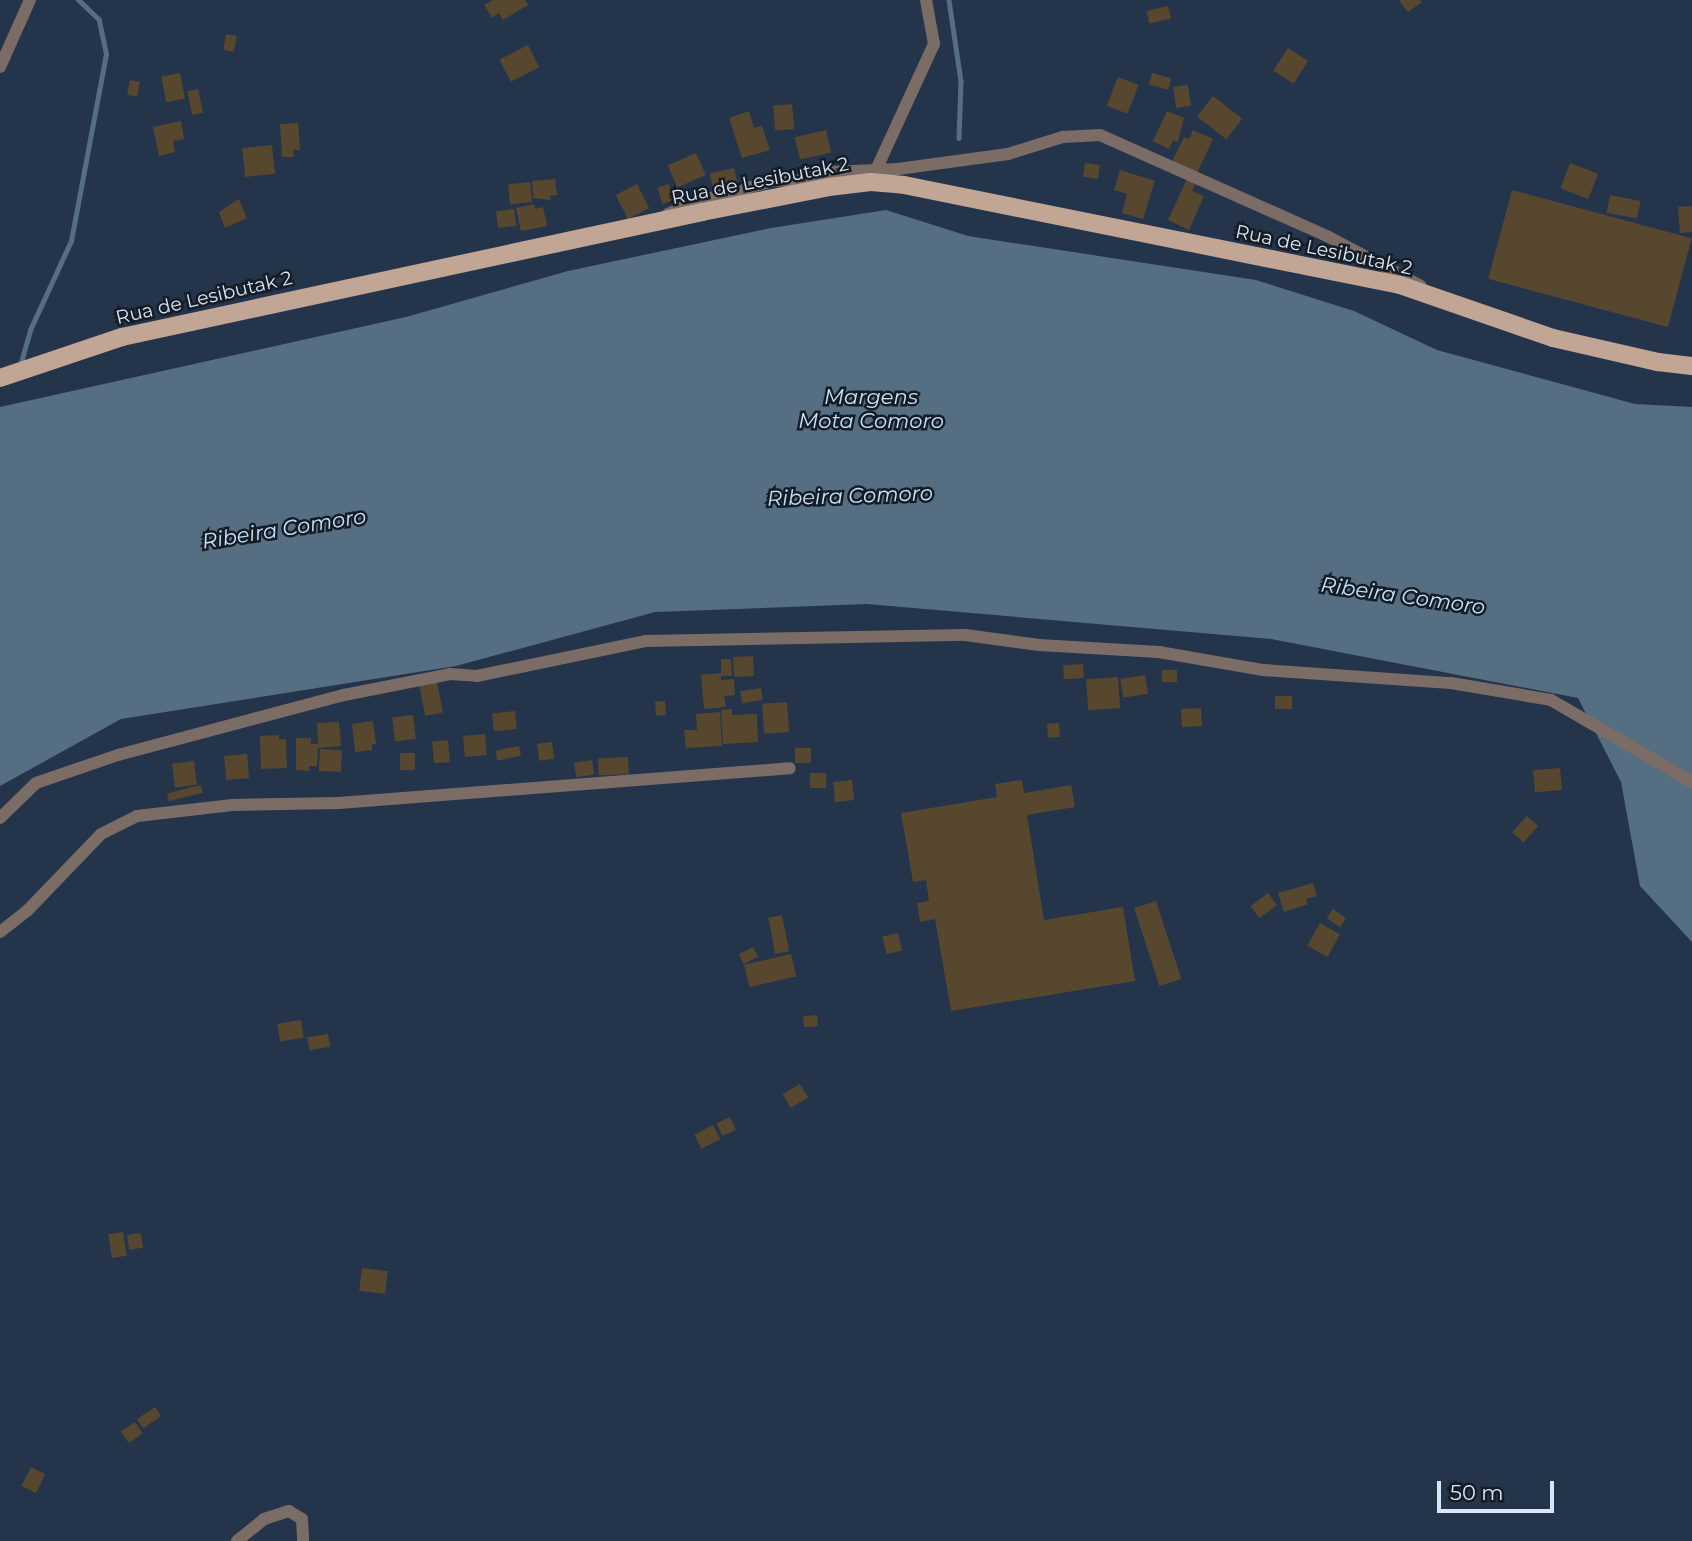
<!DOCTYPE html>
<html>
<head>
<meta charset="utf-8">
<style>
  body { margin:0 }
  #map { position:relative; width:1692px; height:1541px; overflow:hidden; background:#24354b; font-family:Montserrat,sans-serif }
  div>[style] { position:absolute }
  .water>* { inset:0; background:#556e81 }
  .stream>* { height:4.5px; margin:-2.25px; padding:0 2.25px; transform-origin:2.25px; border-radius:2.25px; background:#556e81 }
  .building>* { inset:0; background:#57472f; transform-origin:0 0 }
  .minor>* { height:12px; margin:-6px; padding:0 6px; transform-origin:6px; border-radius:6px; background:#7b6d66 }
  .primary>* { height:18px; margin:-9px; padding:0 9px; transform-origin:9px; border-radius:9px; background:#c1a696 }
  span { translate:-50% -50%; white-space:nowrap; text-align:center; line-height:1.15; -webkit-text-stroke:5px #141c26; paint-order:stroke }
  .street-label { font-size:19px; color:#dbe6f4 }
  .water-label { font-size:21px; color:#c6e2f9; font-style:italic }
  .scale { position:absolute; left:1437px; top:1481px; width:117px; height:32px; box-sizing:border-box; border:4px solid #dbe6f4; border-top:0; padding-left:9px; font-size:21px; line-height:24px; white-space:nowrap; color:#dbe6f4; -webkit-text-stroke:5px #141c26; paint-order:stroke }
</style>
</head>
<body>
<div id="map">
  <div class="water">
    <div style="clip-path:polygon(886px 210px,968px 236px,1256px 280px,1354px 311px,1437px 350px,1635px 404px,1692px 407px,1692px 942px,1640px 886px,1621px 782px,1578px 698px,1271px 639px,867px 604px,655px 612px,456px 666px,121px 719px,0 786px,0 407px,406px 317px,568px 271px,771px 228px)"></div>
  </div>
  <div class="stream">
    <div style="left:949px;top:0;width:82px;rotate:81.6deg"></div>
    <div style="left:961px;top:81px;width:57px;rotate:92deg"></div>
    <div style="left:21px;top:362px;width:33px;rotate:-74deg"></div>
    <div style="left:30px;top:330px;width:98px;rotate:-65.3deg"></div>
    <div style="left:71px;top:241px;width:190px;rotate:-79.4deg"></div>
    <div style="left:106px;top:54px;width:35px;rotate:-102deg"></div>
    <div style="left:99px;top:20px;width:29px;rotate:-136deg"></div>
  </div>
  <div class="building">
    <div style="clip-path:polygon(493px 0,525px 0,528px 5px,503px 20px,499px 13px,492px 18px,484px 5px)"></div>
    <div style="clip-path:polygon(1399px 0,1420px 0,1422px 2px,1408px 12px)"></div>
    <div style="left:1168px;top:6px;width:13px;height:22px;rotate:77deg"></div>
    <div style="left:226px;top:34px;width:11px;height:16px;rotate:10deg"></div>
    <div style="left:528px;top:45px;width:25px;height:32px;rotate:63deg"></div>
    <div style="left:1288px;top:48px;width:24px;height:27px;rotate:33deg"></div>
    <div style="left:180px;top:73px;width:26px;height:19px;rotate:79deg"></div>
    <div style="left:1152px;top:73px;width:20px;height:12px;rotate:15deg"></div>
    <div style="left:1118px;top:77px;width:22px;height:31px;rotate:21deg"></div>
    <div style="left:130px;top:80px;width:10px;height:15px;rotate:11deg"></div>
    <div style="left:1188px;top:85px;width:21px;height:15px;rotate:82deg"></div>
    <div style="left:198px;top:89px;width:24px;height:11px;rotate:78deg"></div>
    <div style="left:1213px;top:96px;width:37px;height:26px;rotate:38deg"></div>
    <div style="left:792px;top:104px;width:25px;height:19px;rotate:85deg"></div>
    <div style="clip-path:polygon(749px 111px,754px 128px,762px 126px,770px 150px,742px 158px,729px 118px)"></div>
    <div style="clip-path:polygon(1167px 111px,1184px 118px,1178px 142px,1173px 140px,1169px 149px,1153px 141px)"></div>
    <div style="clip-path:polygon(181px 121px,184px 139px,173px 141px,175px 152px,159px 156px,153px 127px)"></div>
    <div style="clip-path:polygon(298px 123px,300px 150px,293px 150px,294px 157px,282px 157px,280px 124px)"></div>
    <div style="left:826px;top:130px;width:23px;height:32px;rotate:77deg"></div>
    <div style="clip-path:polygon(1193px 130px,1213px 139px,1196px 175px,1171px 164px,1184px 137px,1189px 139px)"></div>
    <div style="left:272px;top:145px;width:29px;height:30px;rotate:84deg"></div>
    <div style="left:696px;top:153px;width:24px;height:31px;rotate:66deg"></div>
    <div style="left:1085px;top:163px;width:15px;height:14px;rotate:8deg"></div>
    <div style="left:1570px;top:163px;width:30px;height:27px;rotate:21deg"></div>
    <div style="left:734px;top:168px;width:18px;height:25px;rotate:77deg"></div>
    <div style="clip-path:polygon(1120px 170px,1155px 181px,1143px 219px,1122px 213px,1127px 194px,1114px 190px)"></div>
    <div style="clip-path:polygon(555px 179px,557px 195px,550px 196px,551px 200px,533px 198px,532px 181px)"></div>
    <div style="clip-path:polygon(1187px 179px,1196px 183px,1192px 191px,1204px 196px,1189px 230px,1168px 220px)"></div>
    <div style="left:530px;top:182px;width:20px;height:22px;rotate:84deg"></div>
    <div style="left:637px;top:184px;width:27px;height:24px;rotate:63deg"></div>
    <div style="left:669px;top:184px;width:17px;height:12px;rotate:73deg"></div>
    <div style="left:1512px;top:190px;width:186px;height:92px;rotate:15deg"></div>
    <div style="left:1610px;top:195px;width:31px;height:18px;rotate:11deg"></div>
    <div style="clip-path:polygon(239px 199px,247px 218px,225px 228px,219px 212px)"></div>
    <div style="clip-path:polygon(534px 204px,535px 209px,543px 207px,547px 226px,521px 231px,516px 208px)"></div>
    <div style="clip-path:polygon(1692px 206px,1692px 232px,1680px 233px,1678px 207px)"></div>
    <div style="left:514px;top:209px;width:17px;height:18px;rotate:83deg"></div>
    <div style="left:753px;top:656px;width:20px;height:20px;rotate:87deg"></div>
    <div style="clip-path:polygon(721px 659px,731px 659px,732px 676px,721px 676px,721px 680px,734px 679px,735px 695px,724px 696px,726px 707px,704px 709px,701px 675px,721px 673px)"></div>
    <div style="left:1083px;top:664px;width:14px;height:20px;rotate:86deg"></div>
    <div style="left:1162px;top:670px;width:15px;height:12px"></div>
    <div style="left:1145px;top:675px;width:19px;height:25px;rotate:81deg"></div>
    <div style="left:1118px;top:677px;width:31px;height:32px;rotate:86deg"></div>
    <div style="left:437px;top:682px;width:31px;height:18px;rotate:79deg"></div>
    <div style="left:761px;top:688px;width:12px;height:21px;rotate:81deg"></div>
    <div style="left:1275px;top:696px;width:17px;height:13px"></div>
    <div style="left:665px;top:701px;width:14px;height:10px;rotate:86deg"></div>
    <div style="left:787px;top:702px;width:30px;height:25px;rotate:86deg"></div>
    <div style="left:1201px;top:708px;width:18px;height:20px;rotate:87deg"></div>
    <div style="clip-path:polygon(732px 709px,732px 715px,757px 714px,758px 742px,723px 744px,721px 710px)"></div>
    <div style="left:515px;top:711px;width:18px;height:23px;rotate:84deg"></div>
    <div style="clip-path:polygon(720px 712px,722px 746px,686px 748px,684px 730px,697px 730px,696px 714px)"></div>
    <div style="left:413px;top:715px;width:24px;height:21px;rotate:83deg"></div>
    <div style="clip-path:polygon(373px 721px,376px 744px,372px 744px,372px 750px,355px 752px,352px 724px)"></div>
    <div style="clip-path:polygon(339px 722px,341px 746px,318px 748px,317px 766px,309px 766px,309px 771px,296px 770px,296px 738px,311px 738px,311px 744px,318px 744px,317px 723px)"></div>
    <div style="left:1059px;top:723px;width:14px;height:12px;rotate:86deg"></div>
    <div style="left:485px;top:734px;width:21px;height:22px;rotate:85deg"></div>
    <div style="clip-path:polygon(279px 735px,279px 739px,286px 739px,287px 768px,261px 769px,260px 736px)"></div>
    <div style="left:448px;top:740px;width:22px;height:16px;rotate:85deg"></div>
    <div style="left:552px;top:742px;width:17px;height:15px;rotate:83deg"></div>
    <div style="left:519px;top:746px;width:10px;height:24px;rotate:79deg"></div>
    <div style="left:795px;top:748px;width:16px;height:15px"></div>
    <div style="left:320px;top:749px;width:22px;height:22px;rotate:3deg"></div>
    <div style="left:400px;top:753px;width:15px;height:17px"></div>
    <div style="left:247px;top:754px;width:24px;height:23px;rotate:85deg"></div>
    <div style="left:628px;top:757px;width:17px;height:30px;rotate:87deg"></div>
    <div style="left:592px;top:760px;width:15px;height:18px;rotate:82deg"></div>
    <div style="left:194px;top:761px;width:24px;height:22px;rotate:83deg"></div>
    <div style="left:1560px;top:768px;width:22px;height:27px;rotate:85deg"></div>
    <div style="left:810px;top:773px;width:16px;height:15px"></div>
    <div style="left:852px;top:780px;width:20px;height:19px;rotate:84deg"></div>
    <div style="clip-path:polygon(1022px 780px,1024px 793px,1071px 785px,1075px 807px,1027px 815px,1044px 920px,1123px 907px,1135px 981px,951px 1011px,935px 919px,920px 922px,917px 903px,929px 901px,926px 880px,913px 882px,901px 813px,997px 797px,995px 784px)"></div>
    <div style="left:201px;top:785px;width:8px;height:35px;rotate:76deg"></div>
    <div style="left:1527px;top:816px;width:15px;height:22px;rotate:42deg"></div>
    <div style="clip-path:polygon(1313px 883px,1317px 896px,1306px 899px,1308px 904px,1284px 912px,1278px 893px)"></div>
    <div style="left:1268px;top:893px;width:15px;height:22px;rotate:53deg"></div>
    <div style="left:1156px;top:901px;width:82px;height:23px;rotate:72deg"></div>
    <div style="left:1333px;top:909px;width:16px;height:11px;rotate:35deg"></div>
    <div style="left:782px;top:915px;width:37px;height:14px;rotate:79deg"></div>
    <div style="left:1320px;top:923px;width:23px;height:26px;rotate:29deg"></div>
    <div style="left:898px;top:933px;width:18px;height:16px;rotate:77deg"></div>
    <div style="left:753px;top:947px;width:11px;height:16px;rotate:63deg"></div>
    <div style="left:791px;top:954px;width:23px;height:48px;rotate:77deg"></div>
    <div style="left:817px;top:1015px;width:11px;height:14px;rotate:85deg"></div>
    <div style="left:301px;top:1020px;width:18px;height:24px;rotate:81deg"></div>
    <div style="left:328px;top:1034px;width:13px;height:21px;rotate:81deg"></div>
    <div style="left:800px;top:1084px;width:16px;height:20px;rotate:60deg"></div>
    <div style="left:730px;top:1117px;width:14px;height:15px;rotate:65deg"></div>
    <div style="left:713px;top:1125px;width:16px;height:21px;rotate:63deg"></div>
    <div style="left:123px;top:1232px;width:24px;height:15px;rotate:81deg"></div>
    <div style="left:141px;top:1233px;width:15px;height:14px;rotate:82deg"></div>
    <div style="left:362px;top:1268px;width:26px;height:23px;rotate:7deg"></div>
    <div style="left:155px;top:1407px;width:11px;height:22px;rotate:56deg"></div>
    <div style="left:135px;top:1422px;width:14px;height:17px;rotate:56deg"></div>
    <div style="left:31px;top:1467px;width:16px;height:21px;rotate:27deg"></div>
  </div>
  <div class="minor">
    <div style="left:0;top:67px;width:73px;rotate:-65.9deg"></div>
    <div style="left:876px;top:170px;width:139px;rotate:-65.3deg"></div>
    <div style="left:934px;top:44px;width:45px;rotate:-100.3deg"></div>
    <div style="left:668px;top:214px;width:23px;rotate:-25deg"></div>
    <div style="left:689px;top:204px;width:87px;rotate:-15.3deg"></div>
    <div style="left:773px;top:181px;width:26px;rotate:-2deg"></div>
    <div style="left:799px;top:180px;width:34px;rotate:-14deg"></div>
    <div style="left:832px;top:172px;width:66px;rotate:-2.6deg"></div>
    <div style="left:898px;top:169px;width:111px;rotate:-7.8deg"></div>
    <div style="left:1008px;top:154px;width:58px;rotate:-17.2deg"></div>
    <div style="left:1063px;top:137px;width:37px;rotate:-3deg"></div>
    <div style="left:1100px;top:135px;width:248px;rotate:24deg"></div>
    <div style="left:1327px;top:236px;width:106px;rotate:28deg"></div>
    <div style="left:0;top:818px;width:50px;rotate:-44.2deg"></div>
    <div style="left:36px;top:783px;width:87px;rotate:-18.9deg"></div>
    <div style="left:118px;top:755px;width:234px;rotate:-14.9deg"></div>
    <div style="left:344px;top:695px;width:108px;rotate:-11.2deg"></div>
    <div style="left:450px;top:674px;width:27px;rotate:4deg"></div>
    <div style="left:477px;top:676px;width:173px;rotate:-11.7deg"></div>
    <div style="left:646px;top:641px;width:319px;rotate:-1.1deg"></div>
    <div style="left:965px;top:635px;width:75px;rotate:7.7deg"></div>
    <div style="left:1039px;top:645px;width:120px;rotate:3.3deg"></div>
    <div style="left:1159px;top:652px;width:106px;rotate:9.8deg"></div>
    <div style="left:1263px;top:670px;width:188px;rotate:4deg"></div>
    <div style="left:1451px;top:683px;width:101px;rotate:9.6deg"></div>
    <div style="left:1551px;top:700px;width:163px;rotate:30.2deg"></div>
    <div style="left:0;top:932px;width:34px;rotate:-38deg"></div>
    <div style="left:27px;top:911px;width:107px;rotate:-46.1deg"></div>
    <div style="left:101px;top:834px;width:40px;rotate:-26.6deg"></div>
    <div style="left:137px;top:816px;width:96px;rotate:-6.6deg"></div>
    <div style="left:232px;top:805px;width:107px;rotate:-1.1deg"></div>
    <div style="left:339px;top:803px;width:452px;rotate:-4.4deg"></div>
    <div style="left:237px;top:1541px;width:35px;rotate:-39deg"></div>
    <div style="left:264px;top:1519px;width:26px;rotate:-18deg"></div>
    <div style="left:289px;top:1511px;width:15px;rotate:32deg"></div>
    <div style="left:302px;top:1519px;width:22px;rotate:87deg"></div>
  </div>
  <div class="primary">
    <div style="left:0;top:378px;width:129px;rotate:-18.6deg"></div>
    <div style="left:122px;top:337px;width:593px;rotate:-12.16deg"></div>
    <div style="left:702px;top:212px;width:129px;rotate:-11.1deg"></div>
    <div style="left:829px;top:187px;width:42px;rotate:-6.8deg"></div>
    <div style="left:871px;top:182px;width:33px;rotate:5deg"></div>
    <div style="left:904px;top:185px;width:506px;rotate:11.4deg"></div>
    <div style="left:1400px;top:285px;width:162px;rotate:19.1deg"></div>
    <div style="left:1553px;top:338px;width:108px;rotate:12.9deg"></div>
    <div style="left:1658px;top:362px;width:34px;rotate:7deg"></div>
  </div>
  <div class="street-label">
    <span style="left:760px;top:181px;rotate:-11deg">Rua de Lesibutak 2</span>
    <span style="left:1324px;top:250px;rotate:12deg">Rua de Lesibutak 2</span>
    <span style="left:204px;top:298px;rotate:-13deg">Rua de Lesibutak 2</span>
  </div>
  <div class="water-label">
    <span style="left:871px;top:409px">Margens<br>Mota Comoro</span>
    <span style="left:850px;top:496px;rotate:-2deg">Ribeira Comoro</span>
    <span style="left:284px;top:529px;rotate:-9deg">Ribeira Comoro</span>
    <span style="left:1403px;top:596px;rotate:8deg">Ribeira Comoro</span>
  </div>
  <div class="scale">50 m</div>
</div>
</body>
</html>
